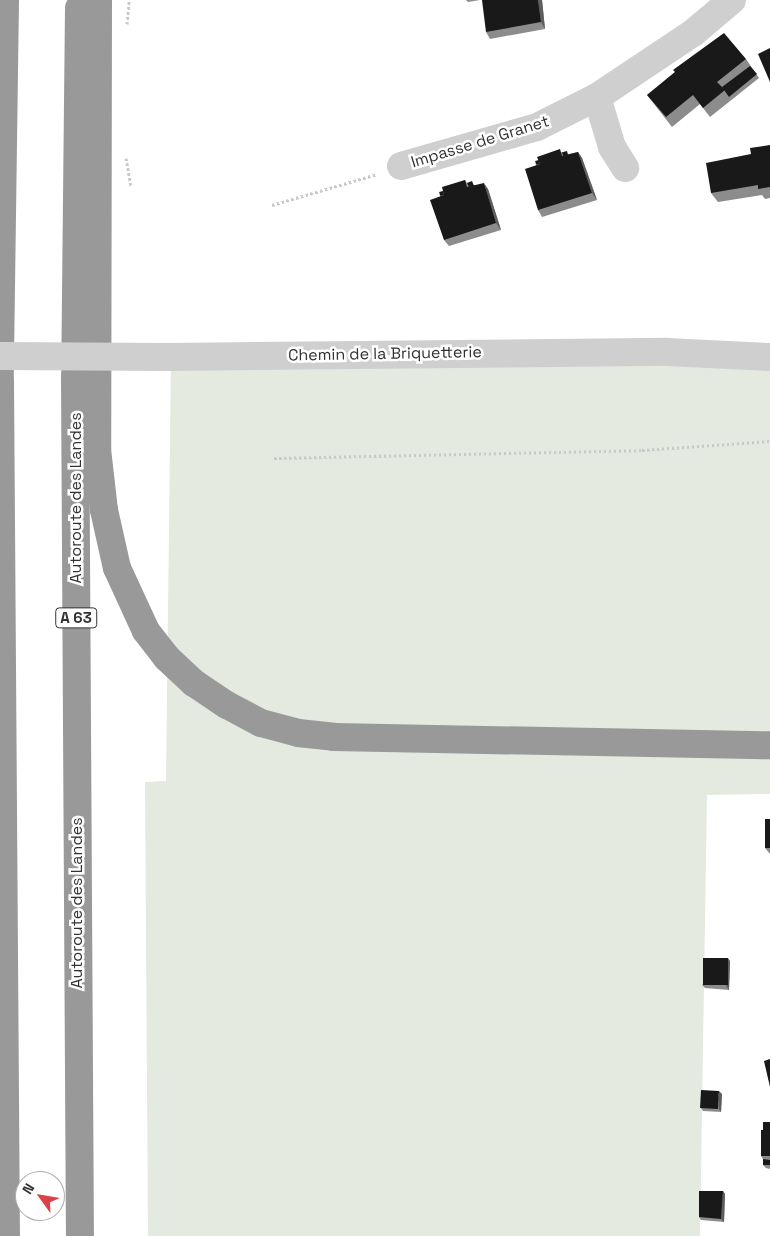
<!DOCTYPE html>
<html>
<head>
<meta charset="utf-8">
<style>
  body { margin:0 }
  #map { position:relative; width:770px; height:1236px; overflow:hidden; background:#fff; font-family:"Space Grotesk",sans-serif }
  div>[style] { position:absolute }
  .green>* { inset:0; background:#e4eadf }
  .path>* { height:3px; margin-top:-1.5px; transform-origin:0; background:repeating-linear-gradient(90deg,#c9c9c9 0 2.5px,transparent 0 5px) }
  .minor>* { height:28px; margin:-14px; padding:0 14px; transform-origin:14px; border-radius:14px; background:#cfcfcf }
  .highway>* { height:28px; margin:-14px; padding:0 14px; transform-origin:14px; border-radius:14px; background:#999 }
  .minor-bridge>* { height:28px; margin:-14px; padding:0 14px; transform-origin:14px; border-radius:14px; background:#cfcfcf }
  .wall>* { inset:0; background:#8c8c8c }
  .shaded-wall>* { inset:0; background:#5e5e5e }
  .building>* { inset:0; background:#191919; transform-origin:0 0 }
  span { translate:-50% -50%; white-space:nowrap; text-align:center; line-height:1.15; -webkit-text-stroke:5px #fff; paint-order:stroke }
  .shield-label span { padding:1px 4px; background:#fff; border:1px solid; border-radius:4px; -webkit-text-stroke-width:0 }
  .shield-label { font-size:15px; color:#323232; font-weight:700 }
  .street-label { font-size:16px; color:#323232 }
  .north { position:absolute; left:15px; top:1171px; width:50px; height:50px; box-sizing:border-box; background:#fff; border:1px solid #adadad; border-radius:50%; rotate:302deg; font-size:14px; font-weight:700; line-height:20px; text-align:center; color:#323232 }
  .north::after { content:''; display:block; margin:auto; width:18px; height:22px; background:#db4247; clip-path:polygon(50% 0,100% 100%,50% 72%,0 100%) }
</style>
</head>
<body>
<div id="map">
  <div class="green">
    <div style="clip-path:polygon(171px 357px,770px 357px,770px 794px,707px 795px,700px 1236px,148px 1236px,145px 782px,166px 781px)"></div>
  </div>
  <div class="path">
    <div style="left:127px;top:24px;width:24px;rotate:-85deg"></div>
    <div style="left:126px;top:158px;width:29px;rotate:80deg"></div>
    <div style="left:272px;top:205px;width:109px;rotate:-16.4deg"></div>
    <div style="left:274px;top:458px;width:368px;rotate:-1.2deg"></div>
    <div style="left:642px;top:450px;width:128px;rotate:-4deg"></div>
  </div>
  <div class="minor">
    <div style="left:597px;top:97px;width:52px;rotate:73.3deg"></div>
    <div style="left:612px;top:147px;width:25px;rotate:58deg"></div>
    <div style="left:401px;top:166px;width:141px;rotate:-16deg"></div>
    <div style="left:537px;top:127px;width:67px;rotate:-26.6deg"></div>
    <div style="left:597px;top:97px;width:115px;rotate:-33.7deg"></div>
    <div style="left:693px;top:33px;width:51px;rotate:-40.2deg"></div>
    <div style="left:170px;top:357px;width:497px;rotate:-0.6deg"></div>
    <div style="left:667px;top:352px;width:103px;rotate:2.8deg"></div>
  </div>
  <div class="highway">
    <div style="left:5px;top:0;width:381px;rotate:90.8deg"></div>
    <div style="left:0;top:381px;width:855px;rotate:89.6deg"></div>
    <div style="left:98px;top:0;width:449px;rotate:90.1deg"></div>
    <div style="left:97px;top:449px;width:61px;rotate:83.5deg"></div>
    <div style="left:104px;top:510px;width:59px;rotate:77.4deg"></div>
    <div style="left:117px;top:568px;width:69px;rotate:65.3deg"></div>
    <div style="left:146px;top:631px;width:34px;rotate:52deg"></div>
    <div style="left:167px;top:658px;width:37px;rotate:43deg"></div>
    <div style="left:194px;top:683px;width:40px;rotate:34deg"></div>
    <div style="left:227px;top:705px;width:38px;rotate:28deg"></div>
    <div style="left:261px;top:723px;width:38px;rotate:15deg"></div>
    <div style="left:298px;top:733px;width:36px;rotate:6deg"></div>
    <div style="left:334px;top:737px;width:436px;rotate:1.1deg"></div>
    <div style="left:79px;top:8px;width:371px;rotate:90.6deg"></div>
    <div style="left:75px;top:379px;width:857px;rotate:89.67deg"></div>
  </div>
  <div class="minor-bridge">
    <div style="left:0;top:356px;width:170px;rotate:0.3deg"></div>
  </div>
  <div class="wall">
    <div style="clip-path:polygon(466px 0,480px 0,468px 2px)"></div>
    <div style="clip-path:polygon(542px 0,545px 29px,490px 39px,486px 32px)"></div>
    <div style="clip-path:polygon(746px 59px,759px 78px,710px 117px,700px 104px,672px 127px,647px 95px,675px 72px)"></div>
    <div style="clip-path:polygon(770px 145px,770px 198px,765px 199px,762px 195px,718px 202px,711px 193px,751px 154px)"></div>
    <div style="clip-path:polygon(562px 152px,569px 154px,578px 152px,582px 158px,597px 200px,542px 217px,538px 210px,536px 165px)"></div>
    <div style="clip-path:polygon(465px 180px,467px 183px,488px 189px,501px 230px,449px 246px,444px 240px,440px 196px,443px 191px)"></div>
    <div style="clip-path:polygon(770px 819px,770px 854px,765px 848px)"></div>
    <div style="clip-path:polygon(730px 961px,729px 990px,705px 988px,702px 985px)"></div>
    <div style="clip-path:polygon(722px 1094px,721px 1112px,703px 1111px,701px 1108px)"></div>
    <div style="clip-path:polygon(770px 1122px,770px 1169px,766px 1168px,763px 1165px,763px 1159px,761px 1156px,763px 1130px)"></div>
    <div style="clip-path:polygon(723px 1191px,725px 1194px,724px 1222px,701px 1220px,699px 1217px)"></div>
  </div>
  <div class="shaded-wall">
    <div style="clip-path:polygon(538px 0,542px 0,545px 29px,541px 22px)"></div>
    <div style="clip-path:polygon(578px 152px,582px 158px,597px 200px,592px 193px)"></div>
    <div style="clip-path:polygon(484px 183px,488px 189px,501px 230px,496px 223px)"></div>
    <div style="clip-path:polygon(728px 958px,730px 961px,729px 990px,726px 986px)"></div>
    <div style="clip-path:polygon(719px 1091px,722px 1094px,721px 1112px,719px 1109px)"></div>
    <div style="clip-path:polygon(723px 1191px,725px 1194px,724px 1222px,721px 1219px)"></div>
  </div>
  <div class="building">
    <div style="clip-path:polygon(482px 0,538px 0,541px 22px,486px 32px)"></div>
    <div style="clip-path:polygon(724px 33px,746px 59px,717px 82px,725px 90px,703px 108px,693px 95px,666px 117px,647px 95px,675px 72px,673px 70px)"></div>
    <div style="clip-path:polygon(770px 48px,770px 82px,758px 54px)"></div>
    <div style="clip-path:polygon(750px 66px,757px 74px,729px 97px,722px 87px)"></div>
    <div style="clip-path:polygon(770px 145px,770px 187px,758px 189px,758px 185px,711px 193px,706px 163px,751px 154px,750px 148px)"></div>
    <div style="clip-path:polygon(560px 149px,562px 156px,578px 152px,592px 193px,538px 210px,525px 169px,540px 164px,537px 157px)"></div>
    <div style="left:567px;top:151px;width:4px;height:5px;rotate:76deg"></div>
    <div style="left:539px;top:160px;width:4px;height:4px;rotate:76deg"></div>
    <div style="clip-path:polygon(465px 180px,467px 187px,484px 183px,496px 223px,444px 240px,430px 200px,444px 195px,442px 187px)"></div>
    <div style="clip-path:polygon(472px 181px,474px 186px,469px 187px,467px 183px)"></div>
    <div style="left:443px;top:191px;width:4px;height:4px;rotate:76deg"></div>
    <div style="left:765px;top:819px;width:5px;height:29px"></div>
    <div style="left:703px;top:958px;width:25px;height:27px"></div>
    <div style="clip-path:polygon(770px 1059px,770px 1087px,764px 1061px)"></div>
    <div style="left:701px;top:1090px;width:18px;height:18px;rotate:3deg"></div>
    <div style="left:763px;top:1122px;width:7px;height:8px"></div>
    <div style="left:761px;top:1130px;width:9px;height:26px"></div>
    <div style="clip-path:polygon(763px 1159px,770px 1160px,770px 1165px,763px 1165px)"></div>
    <div style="clip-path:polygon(699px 1191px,723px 1191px,721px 1219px,699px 1217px)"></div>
  </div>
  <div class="shield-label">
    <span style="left:76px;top:618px">A 63</span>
  </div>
  <div class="street-label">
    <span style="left:480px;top:142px;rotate:-17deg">Impasse de Granet</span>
    <span style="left:385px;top:354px;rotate:-1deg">Chemin de la Briquetterie</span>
    <span style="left:76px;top:498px;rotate:-90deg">Autoroute des Landes</span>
    <span style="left:77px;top:903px;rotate:-90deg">Autoroute des Landes</span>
  </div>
  <div class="north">N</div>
</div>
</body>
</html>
